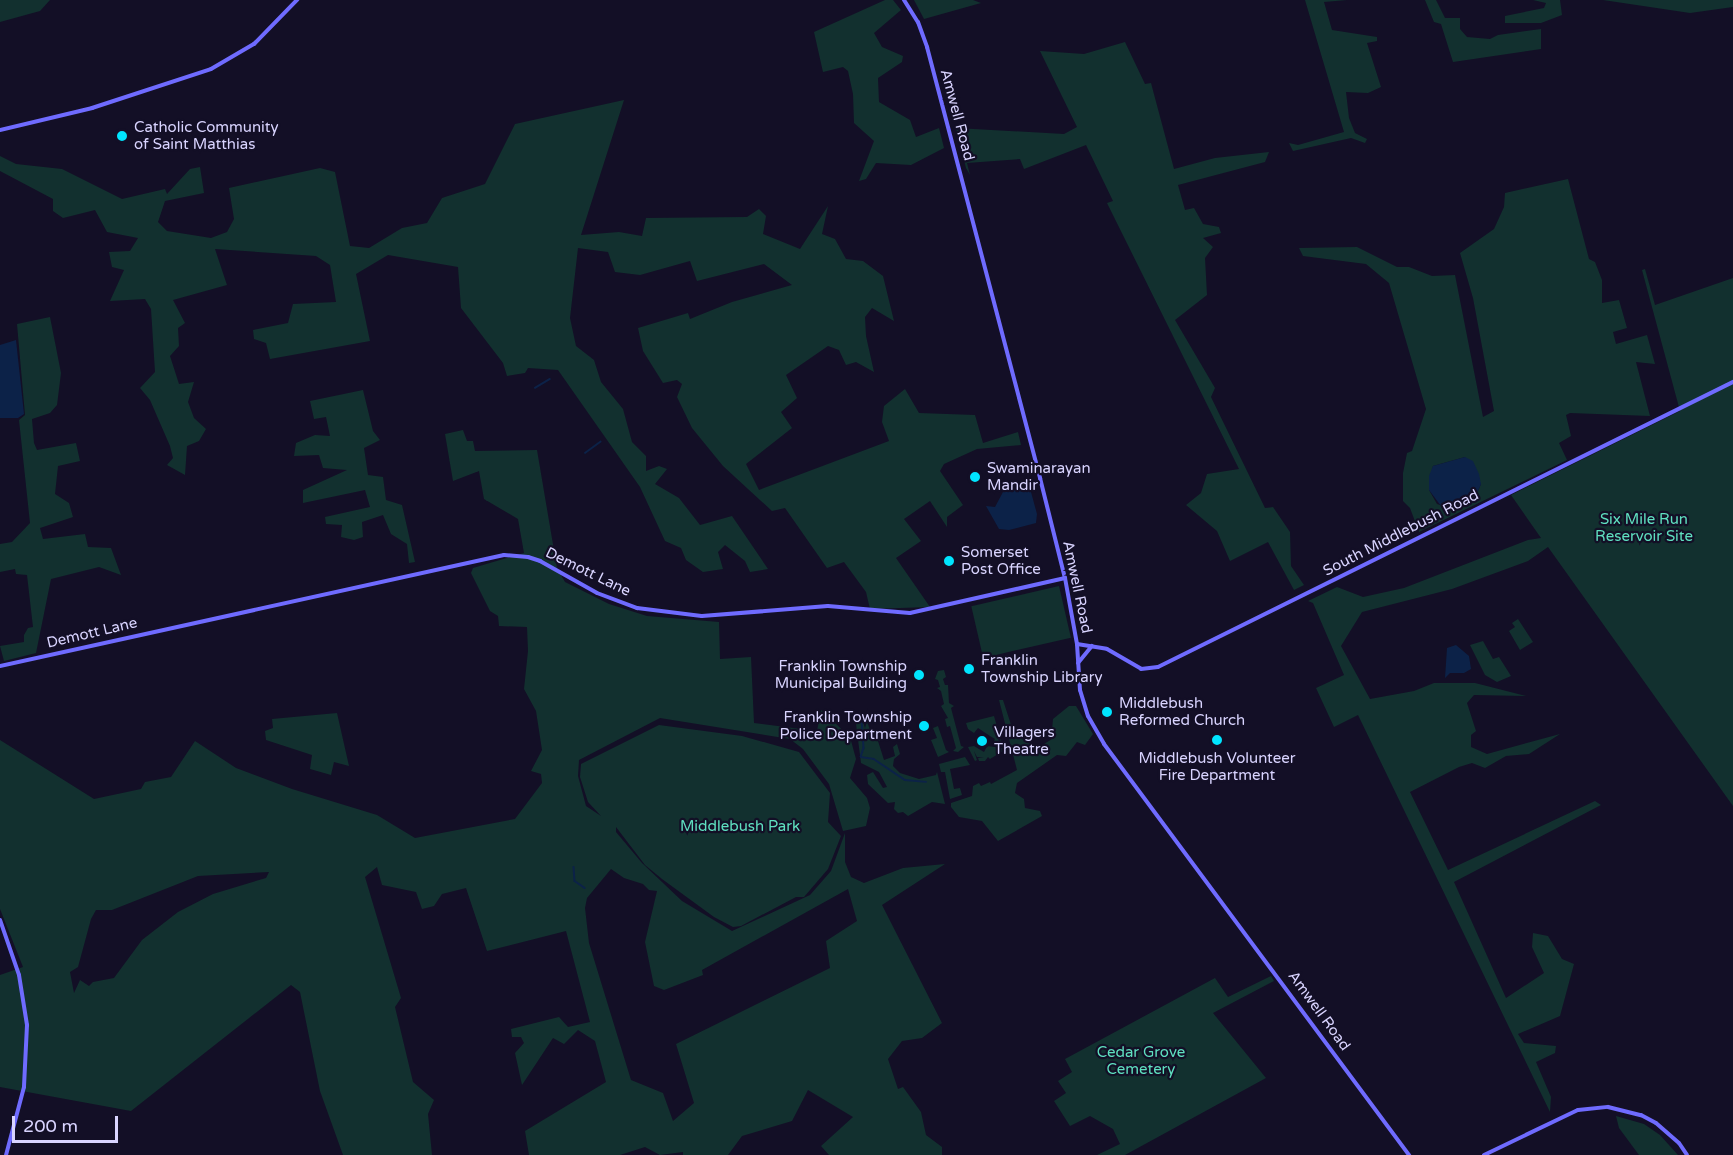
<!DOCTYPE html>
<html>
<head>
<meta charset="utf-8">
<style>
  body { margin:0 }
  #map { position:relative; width:1733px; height:1155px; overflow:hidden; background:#130f26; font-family:"Varela Round",sans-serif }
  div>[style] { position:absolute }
  .green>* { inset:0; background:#12302f; transform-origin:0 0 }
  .water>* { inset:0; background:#0c2248 }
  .stream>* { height:1.5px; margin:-0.75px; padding:0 0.75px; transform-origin:0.75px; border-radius:0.75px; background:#0c2248 }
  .secondary>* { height:4px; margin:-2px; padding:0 2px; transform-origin:2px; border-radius:2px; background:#6f6bff }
  .dots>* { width:16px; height:16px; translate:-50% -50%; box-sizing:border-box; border:3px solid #130f26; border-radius:50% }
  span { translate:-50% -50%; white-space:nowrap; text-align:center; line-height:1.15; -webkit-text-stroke:4.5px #130f26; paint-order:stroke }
  .street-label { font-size:15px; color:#d9d4ff }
  .poi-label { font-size:15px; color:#d9d4ff }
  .left { translate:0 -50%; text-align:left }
  .right { translate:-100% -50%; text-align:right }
  .park-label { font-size:15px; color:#5fe0c0 }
  .scale { position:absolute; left:12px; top:1116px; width:106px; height:27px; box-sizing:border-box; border:3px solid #d9d4ff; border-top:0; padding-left:8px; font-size:18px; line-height:21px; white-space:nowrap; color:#d9d4ff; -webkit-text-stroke:4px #130f26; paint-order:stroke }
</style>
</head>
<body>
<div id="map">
  <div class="green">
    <div style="clip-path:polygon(0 0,50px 0,40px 11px,0 22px)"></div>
    <div style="clip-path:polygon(885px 0,893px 0,901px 10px,874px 33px,882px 47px,903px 56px,902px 62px,878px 78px,879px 102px,910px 120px,916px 137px,939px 128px,944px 148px,911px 165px,876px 163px,866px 179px,859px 181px,874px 141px,854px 123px,853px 94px,848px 71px,843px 67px,823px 72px,814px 32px)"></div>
    <div style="clip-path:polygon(914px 0,973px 0,981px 3px,924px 19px)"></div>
    <div style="clip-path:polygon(1305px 0,1347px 0,1324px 2px,1332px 30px,1377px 37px,1377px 41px,1367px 43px,1381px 87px,1368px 93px,1346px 92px,1349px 118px,1355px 133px,1367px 139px,1365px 143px,1351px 138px,1293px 151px,1289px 143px,1298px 145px,1344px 132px)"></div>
    <div style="clip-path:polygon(1425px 0,1436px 0,1445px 18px,1460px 18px,1460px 29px,1467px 37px,1490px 39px,1498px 35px,1541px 29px,1541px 49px,1453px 62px,1441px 24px,1434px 22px)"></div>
    <div style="clip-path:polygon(1533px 0,1560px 0,1562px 15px,1541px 23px,1505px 23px,1505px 16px,1544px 8px,1546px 3px)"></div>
    <div style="clip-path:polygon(1603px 0,1733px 0,1733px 7px,1690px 13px)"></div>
    <div style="clip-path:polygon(1125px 42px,1145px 84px,1151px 83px,1174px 169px,1215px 158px,1269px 152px,1265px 162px,1178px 185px,1185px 210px,1194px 208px,1203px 224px,1219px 227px,1221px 233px,1203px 238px,1213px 247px,1205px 258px,1207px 295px,1175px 320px,1215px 388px,1211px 397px,1265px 508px,1273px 507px,1290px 532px,1291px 566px,1304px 585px,1294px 590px,1268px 542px,1230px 561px,1217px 531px,1186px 505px,1201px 493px,1207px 474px,1239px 469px,1107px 203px,1113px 201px,1086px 145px,1024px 169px,1020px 159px,967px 163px,970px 175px,966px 168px,956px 128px,1064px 134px,1077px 127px,1040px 51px,1084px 54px)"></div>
    <div style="clip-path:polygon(624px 100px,581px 235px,619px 232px,642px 236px,646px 218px,747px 217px,759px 209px,766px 216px,763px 234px,800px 249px,828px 206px,822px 234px,835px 239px,846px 259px,863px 261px,883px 276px,894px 321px,872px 308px,865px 317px,866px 336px,874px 372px,856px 362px,846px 365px,839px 350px,828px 346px,786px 375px,797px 398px,781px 412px,792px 428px,746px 464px,759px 490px,889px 441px,882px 422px,884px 406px,905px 389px,919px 413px,975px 415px,983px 443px,1018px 432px,1021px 445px,977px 449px,944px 464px,940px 471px,963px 505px,947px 517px,947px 527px,930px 501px,904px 519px,921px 541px,896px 558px,930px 607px,870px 609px,866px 592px,844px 562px,827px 568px,785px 508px,772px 511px,723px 466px,692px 428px,677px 397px,682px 384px,677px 380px,663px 383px,643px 351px,638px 328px,688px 313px,690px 319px,732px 302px,792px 285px,764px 264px,697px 281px,690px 261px,640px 275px,615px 272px,608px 252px,578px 248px,570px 318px,576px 346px,594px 360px,601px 382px,623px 409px,632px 442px,646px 456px,646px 471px,659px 466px,667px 469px,655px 484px,679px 498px,700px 525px,732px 516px,768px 569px,750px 572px,745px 561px,725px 545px,718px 552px,723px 569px,703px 572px,686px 560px,681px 548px,665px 541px,640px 487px,558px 370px,528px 368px,525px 373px,507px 376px,503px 363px,461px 308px,458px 267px,388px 255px,356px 274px,370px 341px,270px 359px,266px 343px,254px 339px,253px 330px,288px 323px,293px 304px,336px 302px,330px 265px,316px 256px,215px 249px,227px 285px,173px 300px,185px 323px,178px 328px,179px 346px,170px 356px,179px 384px,194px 382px,188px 402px,194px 418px,206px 429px,199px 441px,187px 446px,185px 475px,167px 465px,173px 458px,170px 446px,150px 400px,140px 388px,155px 372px,151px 309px,145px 299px,110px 301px,124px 270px,112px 267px,109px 252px,130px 251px,138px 238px,107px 232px,95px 210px,63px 218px,53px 211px,53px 199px,0 171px,0 156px,16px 164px,62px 169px,122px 199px,165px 189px,167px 194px,190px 169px,200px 167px,204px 193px,165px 201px,158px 222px,167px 231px,211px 238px,227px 232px,234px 219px,229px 188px,320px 168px,335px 172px,350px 246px,369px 248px,402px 228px,427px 223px,442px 198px,485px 184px,515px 124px)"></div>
    <div style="clip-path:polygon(evenodd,1568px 179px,1589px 259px,1595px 262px,1602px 280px,1602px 303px,1619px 300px,1627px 328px,1613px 332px,1616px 344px,1647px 335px,1655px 364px,1636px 362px,1650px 416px,1570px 413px,1566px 415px,1571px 436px,1559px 443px,1567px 460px,1419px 532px,1410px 508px,1403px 501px,1403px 473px,1407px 453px,1412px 451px,1426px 409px,1389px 283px,1366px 264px,1303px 256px,1299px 248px,1357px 247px,1397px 267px,1409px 267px,1432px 276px,1455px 275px,1483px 417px,1494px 411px,1473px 298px,1460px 253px,1494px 229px,1504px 207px,1505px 193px,1568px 179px,1465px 457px,1481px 484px,1478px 491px,1457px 507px,1446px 507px,1437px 504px,1429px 490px,1433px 466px,1465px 457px)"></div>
    <div style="clip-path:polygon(1645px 269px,1655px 305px,1733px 278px,1733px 806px,1548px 547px,1528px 561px,1452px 589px,1362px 612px,1341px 646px,1370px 699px,1414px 691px,1434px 683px,1475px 683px,1526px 696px,1474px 695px,1467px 703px,1476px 731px,1471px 735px,1471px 747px,1487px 754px,1560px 734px,1529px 754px,1506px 756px,1485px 768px,1472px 763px,1459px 767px,1410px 792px,1448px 870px,1595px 801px,1601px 805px,1454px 882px,1506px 998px,1544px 973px,1532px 947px,1533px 933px,1548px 936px,1562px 959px,1574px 964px,1560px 1016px,1518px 1034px,1524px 1043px,1556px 1046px,1555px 1053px,1536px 1062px,1551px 1097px,1550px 1112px,1358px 715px,1334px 727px,1316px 688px,1344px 675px,1313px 603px,1308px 601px,1337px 587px,1363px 597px,1404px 588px,1528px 540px,1541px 538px,1511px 495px,1680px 411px,1642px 270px)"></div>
    <div style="clip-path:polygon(50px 317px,61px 373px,57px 405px,50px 413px,32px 419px,34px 443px,37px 450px,76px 443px,80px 461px,58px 466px,55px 494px,69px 503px,73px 517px,40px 528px,43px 539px,85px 534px,88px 547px,111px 548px,121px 575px,99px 567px,51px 579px,36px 653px,4px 661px,0 646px,24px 642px,24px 635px,28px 628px,33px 627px,27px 575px,16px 574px,15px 569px,0 572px,0 544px,12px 542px,30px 523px,19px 420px,25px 415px,17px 324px)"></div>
    <div style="clip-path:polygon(363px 390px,373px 431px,380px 440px,364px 448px,368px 475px,383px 477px,386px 500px,402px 505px,415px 562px,409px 563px,407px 544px,391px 534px,383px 515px,362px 522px,363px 537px,354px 540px,341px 537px,342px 525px,326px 524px,325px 517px,370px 507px,365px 490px,303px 503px,303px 490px,347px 470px,323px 468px,319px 455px,294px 456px,296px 443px,315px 435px,330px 436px,326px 417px,314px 419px,310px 401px)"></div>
    <div style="clip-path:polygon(evenodd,463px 430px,467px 441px,473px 441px,475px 451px,537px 450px,557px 568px,565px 582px,609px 604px,647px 616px,719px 622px,720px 659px,751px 657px,754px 723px,817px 731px,821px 710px,850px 737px,856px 759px,850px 778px,867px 798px,870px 808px,866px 826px,843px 831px,829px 784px,803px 749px,790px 739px,660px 718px,579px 760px,578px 776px,586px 806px,601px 816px,588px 802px,580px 777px,581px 764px,659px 725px,742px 736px,799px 752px,830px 793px,828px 822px,841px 836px,828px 869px,804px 897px,796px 897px,741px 926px,733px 927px,714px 917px,662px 879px,645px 865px,616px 827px,616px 832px,642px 863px,682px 901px,732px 931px,810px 895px,831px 871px,845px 833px,845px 862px,851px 877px,864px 883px,903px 868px,945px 864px,882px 905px,942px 1023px,922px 1038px,902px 1041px,888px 1059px,898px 1089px,903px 1087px,921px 1112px,926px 1135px,942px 1147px,942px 1155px,829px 1155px,821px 1146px,853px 1117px,808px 1090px,792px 1121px,742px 1136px,728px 1155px,683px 1155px,683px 1152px,660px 1155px,645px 1147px,620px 1155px,529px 1155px,525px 1131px,606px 1082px,595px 1041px,578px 1030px,564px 1044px,553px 1038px,522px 1085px,515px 1053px,524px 1043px,521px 1037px,512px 1037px,511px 1029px,559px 1017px,568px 1027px,590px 1022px,566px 931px,487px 951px,466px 888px,442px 894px,434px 906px,422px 909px,416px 892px,382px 885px,377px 867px,365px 877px,401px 998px,395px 1007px,413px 1082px,434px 1100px,428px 1114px,432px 1155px,343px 1155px,320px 1091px,300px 992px,291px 985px,131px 1111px,0 1087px,0 975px,23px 967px,0 909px,0 740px,94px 799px,141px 789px,145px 782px,171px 777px,195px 741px,236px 768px,292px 789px,377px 815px,415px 838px,515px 819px,542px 783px,541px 774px,531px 771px,542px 750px,536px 711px,524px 689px,528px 651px,527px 627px,499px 626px,498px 616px,490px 611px,471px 573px,473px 568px,524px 553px,518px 519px,484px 499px,479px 471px,453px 481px,445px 434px,463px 430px,611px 869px,624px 878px,643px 884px,649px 890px,657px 891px,645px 942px,654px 986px,664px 990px,703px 975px,702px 970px,848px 889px,857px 921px,826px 941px,830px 968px,676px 1044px,694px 1103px,673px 1121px,663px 1093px,631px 1080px,589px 943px,585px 908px,587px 898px,611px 869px,463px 430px,269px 872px,266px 878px,213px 894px,178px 912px,142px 940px,114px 978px,93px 982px,89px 986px,80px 980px,74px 993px,70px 972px,78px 967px,91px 919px,96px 910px,112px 910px,198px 876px,269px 872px)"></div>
    <div style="left:1059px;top:586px;width:53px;height:90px;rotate:77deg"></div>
    <div style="clip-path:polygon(1518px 619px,1533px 642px,1520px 650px,1509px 631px,1515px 627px,1512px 623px)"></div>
    <div style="clip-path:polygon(1483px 641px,1493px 659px,1499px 657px,1511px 676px,1497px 682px,1485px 675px,1470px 645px)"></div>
    <div style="clip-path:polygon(944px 670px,946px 677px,943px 679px,945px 685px,948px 685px,949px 703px,954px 706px,951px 708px,961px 746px,964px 747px,958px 752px,953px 751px,956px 748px,950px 726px,947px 727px,945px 719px,948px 718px,941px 706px,944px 704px,941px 691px,937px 688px,940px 687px,938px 680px,935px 679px,938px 671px)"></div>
    <div style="clip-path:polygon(999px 700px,1003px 700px,1015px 737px,1028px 741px,1036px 749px,1052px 739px,1055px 735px,1052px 730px,1053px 719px,1069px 706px,1076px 706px,1093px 734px,1085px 745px,1077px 742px,1066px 756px,1057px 755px,1017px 783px,1015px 793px,1024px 799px,1025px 808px,1040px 811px,1042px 816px,998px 841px,982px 821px,959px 817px,951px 807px,951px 803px,972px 796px,973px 786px,979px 783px,981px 786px,990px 782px,991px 784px,1017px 770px)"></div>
    <div style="clip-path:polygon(337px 713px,349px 766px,334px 762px,331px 775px,310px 769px,312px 755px,266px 740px,265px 731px,273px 728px,272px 719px)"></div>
    <div style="clip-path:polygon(994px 716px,1002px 745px,999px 746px,993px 743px,995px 739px,990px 736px,978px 728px,974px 733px,968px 729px,966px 723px)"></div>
    <div style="clip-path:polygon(865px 717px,873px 737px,895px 736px,878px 741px,884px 760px,895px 756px,893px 747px,897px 744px,900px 754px,894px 759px,893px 766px,900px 773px,919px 779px,936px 775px,937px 772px,945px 804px,932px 802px,908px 816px,903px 812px,898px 813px,894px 809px,895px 802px,888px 803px,868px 784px,867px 775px,873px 772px,883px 788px,887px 787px,879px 772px,861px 763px,856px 724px,860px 718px)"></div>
    <div style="clip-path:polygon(938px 726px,946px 750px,949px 752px,938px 757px,931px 740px,937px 738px,933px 728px)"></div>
    <div style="clip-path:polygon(974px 746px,984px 752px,987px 746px,1002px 748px,1003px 751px,990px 759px,988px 757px,985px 761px,979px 761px,978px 758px,984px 757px,977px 757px,974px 751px,977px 760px,975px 761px,968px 747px)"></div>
    <div style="clip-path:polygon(965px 757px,970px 765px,950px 769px,954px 789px,960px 788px,962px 795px,950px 799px,945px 772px,941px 772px,939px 764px)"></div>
    <div style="clip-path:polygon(1271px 976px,1274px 981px,1213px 1013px,1266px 1078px,1125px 1155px,1097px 1155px,1120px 1144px,1113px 1129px,1090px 1116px,1070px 1126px,1054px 1101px,1066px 1093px,1058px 1081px,1072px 1072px,1065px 1059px,1215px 978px,1228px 997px)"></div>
    <div style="clip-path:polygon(1616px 1116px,1644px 1124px,1660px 1135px,1678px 1155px,1639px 1155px,1619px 1128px)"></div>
  </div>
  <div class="water">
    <div style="clip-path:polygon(16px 340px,24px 414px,18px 418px,0 418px,0 345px)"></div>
    <div style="clip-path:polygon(1465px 457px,1473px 461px,1479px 474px,1481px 484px,1478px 491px,1468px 502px,1457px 507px,1441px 506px,1429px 490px,1429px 476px,1433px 466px)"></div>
    <div style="clip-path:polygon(1028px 481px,1037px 514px,1036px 523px,1009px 530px,999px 529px,986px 506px,995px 507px,1003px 492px)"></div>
    <div style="clip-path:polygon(1456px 645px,1469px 656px,1471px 669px,1464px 673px,1450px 673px,1445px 678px,1447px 648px)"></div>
  </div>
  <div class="stream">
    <div style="left:535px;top:388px;width:17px;rotate:-31deg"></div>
    <div style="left:585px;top:453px;width:19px;rotate:-36deg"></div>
    <div style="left:862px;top:719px;width:29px;rotate:86deg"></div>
    <div style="left:864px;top:748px;width:9px;rotate:108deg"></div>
    <div style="left:861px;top:757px;width:13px;rotate:9deg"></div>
    <div style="left:874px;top:759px;width:37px;rotate:34deg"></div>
    <div style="left:905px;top:780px;width:21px;rotate:5deg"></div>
    <div style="left:574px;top:867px;width:14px;rotate:86deg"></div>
    <div style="left:575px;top:881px;width:12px;rotate:35deg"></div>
  </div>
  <div class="secondary">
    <div style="left:904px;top:0;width:26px;rotate:58deg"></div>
    <div style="left:918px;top:22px;width:27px;rotate:70deg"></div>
    <div style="left:927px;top:47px;width:446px;rotate:75.3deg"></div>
    <div style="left:1040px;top:478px;width:103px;rotate:76deg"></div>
    <div style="left:1065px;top:578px;width:67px;rotate:79.7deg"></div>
    <div style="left:1077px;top:644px;width:46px;rotate:86.3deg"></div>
    <div style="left:1080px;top:690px;width:27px;rotate:73deg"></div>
    <div style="left:1088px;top:716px;width:32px;rotate:60deg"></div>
    <div style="left:1104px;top:744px;width:512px;rotate:53.42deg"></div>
    <div style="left:0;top:130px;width:95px;rotate:-13.4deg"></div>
    <div style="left:92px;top:108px;width:125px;rotate:-18.1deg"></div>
    <div style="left:211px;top:69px;width:50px;rotate:-30.2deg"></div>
    <div style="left:254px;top:44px;width:62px;rotate:-45.7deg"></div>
    <div style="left:1077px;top:644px;width:30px;rotate:9deg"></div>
    <div style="left:1107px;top:649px;width:39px;rotate:30deg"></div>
    <div style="left:1141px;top:669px;width:17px;rotate:-7deg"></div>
    <div style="left:1158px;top:667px;width:642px;rotate:-26.37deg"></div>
    <div style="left:1078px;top:663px;width:22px;rotate:-51deg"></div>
    <div style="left:0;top:666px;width:516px;rotate:-12.42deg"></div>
    <div style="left:504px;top:555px;width:24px;rotate:5deg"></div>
    <div style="left:528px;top:557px;width:13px;rotate:18deg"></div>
    <div style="left:540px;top:561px;width:65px;rotate:29.3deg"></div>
    <div style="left:597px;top:593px;width:43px;rotate:20.6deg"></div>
    <div style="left:637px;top:608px;width:65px;rotate:7deg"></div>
    <div style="left:702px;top:616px;width:126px;rotate:-4.5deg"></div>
    <div style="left:828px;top:606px;width:82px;rotate:4.9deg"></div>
    <div style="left:910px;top:613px;width:159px;rotate:-12.7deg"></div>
    <div style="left:0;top:920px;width:58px;rotate:70.9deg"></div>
    <div style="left:19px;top:975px;width:51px;rotate:80.9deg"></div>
    <div style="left:27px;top:1025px;width:62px;rotate:92.8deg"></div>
    <div style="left:24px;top:1087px;width:70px;rotate:104.8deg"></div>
    <div style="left:1484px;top:1155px;width:104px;rotate:-25.6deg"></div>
    <div style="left:1578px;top:1110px;width:30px;rotate:-6deg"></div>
    <div style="left:1608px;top:1107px;width:34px;rotate:14deg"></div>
    <div style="left:1641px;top:1115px;width:17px;rotate:28deg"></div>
    <div style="left:1656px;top:1123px;width:30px;rotate:41deg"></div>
    <div style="left:1679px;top:1143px;width:14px;rotate:56deg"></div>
  </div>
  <div class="dots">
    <div style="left:122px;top:136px;background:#00e5ff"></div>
    <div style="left:975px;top:477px;background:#00e5ff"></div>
    <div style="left:949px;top:561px;background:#00e5ff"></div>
    <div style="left:969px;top:669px;background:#00e5ff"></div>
    <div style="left:919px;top:675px;background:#00e5ff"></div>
    <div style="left:1107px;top:712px;background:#00e5ff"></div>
    <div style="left:924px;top:726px;background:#00e5ff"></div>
    <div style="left:1217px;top:740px;background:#00e5ff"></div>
    <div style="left:982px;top:741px;background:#00e5ff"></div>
  </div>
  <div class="street-label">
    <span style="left:957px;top:115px;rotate:75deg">Amwell Road</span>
    <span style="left:1401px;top:533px;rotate:-27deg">South Middlebush Road</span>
    <span style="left:588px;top:572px;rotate:26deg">Demott Lane</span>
    <span style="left:1077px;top:587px;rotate:78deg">Amwell Road</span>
    <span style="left:92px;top:633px;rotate:-13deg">Demott Lane</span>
    <span style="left:1319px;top:1011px;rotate:54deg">Amwell Road</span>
  </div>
  <div class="poi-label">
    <span class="left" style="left:134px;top:136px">Catholic Community<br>of Saint Matthias</span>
    <span class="left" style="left:987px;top:477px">Swaminarayan<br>Mandir</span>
    <span class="left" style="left:961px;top:561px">Somerset<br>Post Office</span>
    <span class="left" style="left:981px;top:669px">Franklin<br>Township Library</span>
    <span class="right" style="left:907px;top:675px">Franklin Township<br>Municipal Building</span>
    <span class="left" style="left:1119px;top:712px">Middlebush<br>Reformed Church</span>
    <span class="right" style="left:912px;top:726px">Franklin Township<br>Police Department</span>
    <span class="left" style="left:994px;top:741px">Villagers<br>Theatre</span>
    <span style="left:1217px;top:767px">Middlebush Volunteer<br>Fire Department</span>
  </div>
  <div class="park-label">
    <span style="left:1644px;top:528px">Six Mile Run<br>Reservoir Site</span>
    <span style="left:740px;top:827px">Middlebush Park</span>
    <span style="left:1141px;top:1061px">Cedar Grove<br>Cemetery</span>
  </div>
  <div class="scale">200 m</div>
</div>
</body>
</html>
